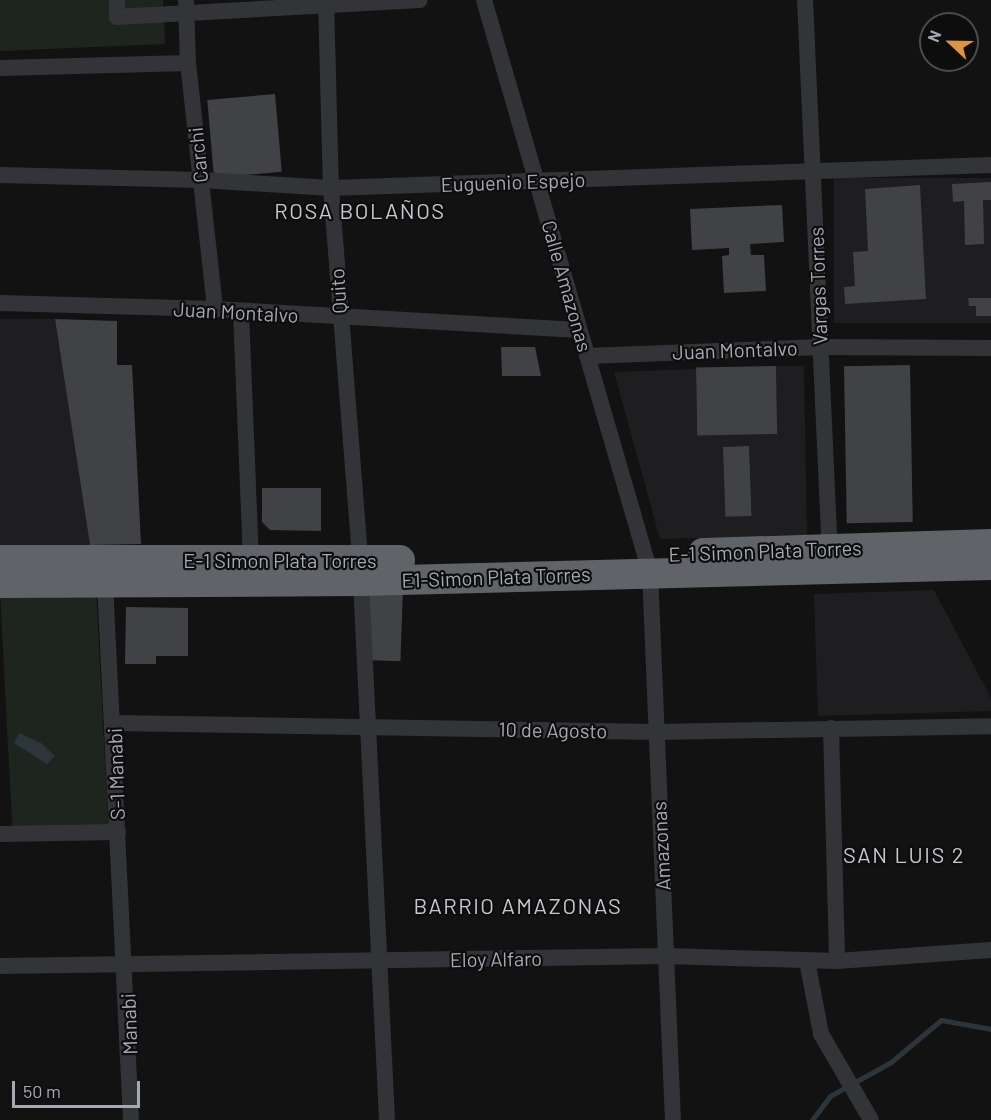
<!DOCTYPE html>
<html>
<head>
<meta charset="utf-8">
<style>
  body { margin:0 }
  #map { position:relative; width:991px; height:1120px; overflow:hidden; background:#121213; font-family:Barlow,sans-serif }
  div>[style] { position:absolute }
  .built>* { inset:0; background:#1e1e20; transform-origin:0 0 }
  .green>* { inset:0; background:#1e251e; transform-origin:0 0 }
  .water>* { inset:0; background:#2c353a }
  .stream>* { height:5px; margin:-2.5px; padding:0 2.5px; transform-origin:2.5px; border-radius:2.5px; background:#2c353a }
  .building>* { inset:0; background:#414246; transform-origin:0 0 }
  .street>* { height:16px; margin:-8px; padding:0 8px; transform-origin:8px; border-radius:8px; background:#333437 }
  .highway>* { height:30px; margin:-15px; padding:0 15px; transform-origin:15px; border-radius:15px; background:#606368 }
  span { translate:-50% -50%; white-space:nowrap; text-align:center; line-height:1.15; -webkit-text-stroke:4.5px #0d0d0e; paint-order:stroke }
  .street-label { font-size:20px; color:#a4aab2 }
  .quarter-label { font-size:22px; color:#c5c9ce; letter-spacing:1.5px }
  .north { position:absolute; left:919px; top:12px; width:60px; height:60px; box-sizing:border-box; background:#0d0d0e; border:2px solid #494c50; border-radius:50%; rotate:292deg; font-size:16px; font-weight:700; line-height:24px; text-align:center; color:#a4aab2 }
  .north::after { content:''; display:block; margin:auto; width:21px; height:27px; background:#dc9440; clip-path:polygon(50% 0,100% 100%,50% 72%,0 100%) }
  .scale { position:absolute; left:12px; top:1081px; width:128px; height:27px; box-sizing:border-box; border:3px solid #a4aab2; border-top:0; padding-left:8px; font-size:18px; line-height:21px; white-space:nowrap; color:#a4aab2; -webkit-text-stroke:4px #0d0d0e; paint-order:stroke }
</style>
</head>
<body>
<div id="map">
  <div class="built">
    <div style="left:991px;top:178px;width:145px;height:157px;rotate:90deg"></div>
    <div style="clip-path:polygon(0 319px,55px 319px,90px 545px,0 549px)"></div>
    <div style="clip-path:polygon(776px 366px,804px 366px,807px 535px,660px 539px,614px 372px,696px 369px,697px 435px,777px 434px)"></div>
    <div style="clip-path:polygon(934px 590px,991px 698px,991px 711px,818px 716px,814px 594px)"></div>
  </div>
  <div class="green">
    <div style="clip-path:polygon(0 0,163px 0,165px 44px,0 51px)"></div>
    <div style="left:96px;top:590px;width:235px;height:96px;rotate:87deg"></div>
  </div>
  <div class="water">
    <div style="clip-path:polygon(19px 733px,41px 743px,55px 756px,47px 764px,14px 743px)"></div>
  </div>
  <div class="stream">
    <div style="left:812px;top:1120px;width:30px;rotate:-53deg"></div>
    <div style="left:830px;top:1096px;width:70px;rotate:-29.1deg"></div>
    <div style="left:891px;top:1062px;width:65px;rotate:-40deg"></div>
    <div style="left:941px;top:1020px;width:51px;rotate:10.2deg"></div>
  </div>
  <div class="building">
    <div style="left:275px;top:94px;width:78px;height:68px;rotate:85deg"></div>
    <div style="clip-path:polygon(991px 182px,991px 200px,983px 200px,984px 244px,965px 245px,964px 201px,953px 202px,952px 184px)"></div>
    <div style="clip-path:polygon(920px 185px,926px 299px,845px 304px,844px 287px,855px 286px,853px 252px,868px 251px,865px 189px)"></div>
    <div style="clip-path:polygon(782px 205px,784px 242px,750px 244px,751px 255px,764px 255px,766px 291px,724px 293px,722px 256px,729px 255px,729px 248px,692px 250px,690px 209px)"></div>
    <div style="clip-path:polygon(968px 298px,991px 298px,991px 316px,976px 316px,976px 306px,969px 306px)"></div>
    <div style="clip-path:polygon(55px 319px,117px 321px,117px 365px,132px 365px,141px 544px,90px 545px)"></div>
    <div style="clip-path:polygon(501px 347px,535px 347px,541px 376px,502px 376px)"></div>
    <div style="left:910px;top:365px;width:157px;height:66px;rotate:89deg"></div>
    <div style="left:776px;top:366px;width:68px;height:80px;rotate:89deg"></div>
    <div style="left:749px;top:446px;width:70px;height:26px;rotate:88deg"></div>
    <div style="clip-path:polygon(262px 488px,321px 488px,321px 531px,270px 530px,262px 522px)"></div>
    <div style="left:367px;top:587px;width:36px;height:73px;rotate:2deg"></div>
    <div style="clip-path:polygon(126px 607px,188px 608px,188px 656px,156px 656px,156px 664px,125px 664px)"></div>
  </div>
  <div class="street">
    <div style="left:117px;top:0;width:17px;rotate:90deg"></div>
    <div style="left:117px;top:17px;width:303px;rotate:-3.2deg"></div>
    <div style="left:186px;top:0;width:63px;rotate:88.2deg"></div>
    <div style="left:188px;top:63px;width:247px;rotate:83.7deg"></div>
    <div style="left:326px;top:0;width:188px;rotate:88.5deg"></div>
    <div style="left:331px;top:188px;width:373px;rotate:85.5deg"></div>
    <div style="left:360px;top:560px;width:561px;rotate:87.24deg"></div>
    <div style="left:484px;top:0;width:596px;rotate:73.82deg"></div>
    <div style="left:650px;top:572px;width:548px;rotate:87.6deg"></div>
    <div style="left:805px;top:0;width:557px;rotate:87.43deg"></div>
    <div style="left:0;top:68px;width:188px;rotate:-1.5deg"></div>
    <div style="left:0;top:175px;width:201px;rotate:1.4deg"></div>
    <div style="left:201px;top:180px;width:130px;rotate:3.5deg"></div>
    <div style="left:331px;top:188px;width:660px;rotate:-2deg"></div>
    <div style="left:0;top:303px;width:215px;rotate:1.6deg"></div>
    <div style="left:215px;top:309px;width:365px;rotate:3.3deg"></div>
    <div style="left:241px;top:312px;width:248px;rotate:87.7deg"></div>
    <div style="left:587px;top:356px;width:234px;rotate:-2.2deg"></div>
    <div style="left:821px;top:347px;width:170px;rotate:0.3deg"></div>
    <div style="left:105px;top:583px;width:538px;rotate:87.23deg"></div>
    <div style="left:114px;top:723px;width:542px;rotate:0.95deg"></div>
    <div style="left:656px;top:732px;width:335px;rotate:-1deg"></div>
    <div style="left:831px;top:728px;width:233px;rotate:88.5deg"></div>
    <div style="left:0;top:834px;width:118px;rotate:-1deg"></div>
    <div style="left:807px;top:961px;width:74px;rotate:79.1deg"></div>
    <div style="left:821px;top:1034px;width:99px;rotate:59.8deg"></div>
    <div style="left:0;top:966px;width:667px;rotate:-0.86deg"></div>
    <div style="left:667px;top:956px;width:170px;rotate:1.7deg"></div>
    <div style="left:837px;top:961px;width:154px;rotate:-4.1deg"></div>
  </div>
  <div class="highway">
    <div style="left:703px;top:553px;width:288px;rotate:-1.8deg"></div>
    <div style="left:0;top:560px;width:400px"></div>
    <div style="left:0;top:583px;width:360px;rotate:-0.3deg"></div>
    <div style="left:360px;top:581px;width:631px;rotate:-1.45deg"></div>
  </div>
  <div class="street-label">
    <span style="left:198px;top:155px;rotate:-96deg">Carchi</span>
    <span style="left:513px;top:182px;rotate:-2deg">Euguenio Espejo</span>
    <span style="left:567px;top:286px;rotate:74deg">Calle Amazonas</span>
    <span style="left:818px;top:286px;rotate:-92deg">Vargas Torres</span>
    <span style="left:338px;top:291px;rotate:-94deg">Quito</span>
    <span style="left:236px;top:312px;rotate:3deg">Juan Montalvo</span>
    <span style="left:735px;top:350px;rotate:-2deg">Juan Montalvo</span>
    <span style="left:765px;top:551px;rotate:-2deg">E-1 Simon Plata Torres</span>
    <span style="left:280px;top:560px">E-1 Simon Plata Torres</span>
    <span style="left:496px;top:577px;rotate:-2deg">E1-Simon Plata Torres</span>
    <span style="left:553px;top:730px;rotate:1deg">10 de Agosto</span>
    <span style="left:116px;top:774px;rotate:-92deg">S-1 Manabi</span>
    <span style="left:661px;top:846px;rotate:-93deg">Amazonas</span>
    <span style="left:496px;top:959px;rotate:-1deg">Eloy Alfaro</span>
    <span style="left:129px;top:1024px;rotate:-92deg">Manabi</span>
  </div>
  <div class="quarter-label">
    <span style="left:360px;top:211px">ROSA BOLAÑOS</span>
    <span style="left:904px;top:855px">SAN LUIS 2</span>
    <span style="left:518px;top:906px">BARRIO AMAZONAS</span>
  </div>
  <div class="north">N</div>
  <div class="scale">50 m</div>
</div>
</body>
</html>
